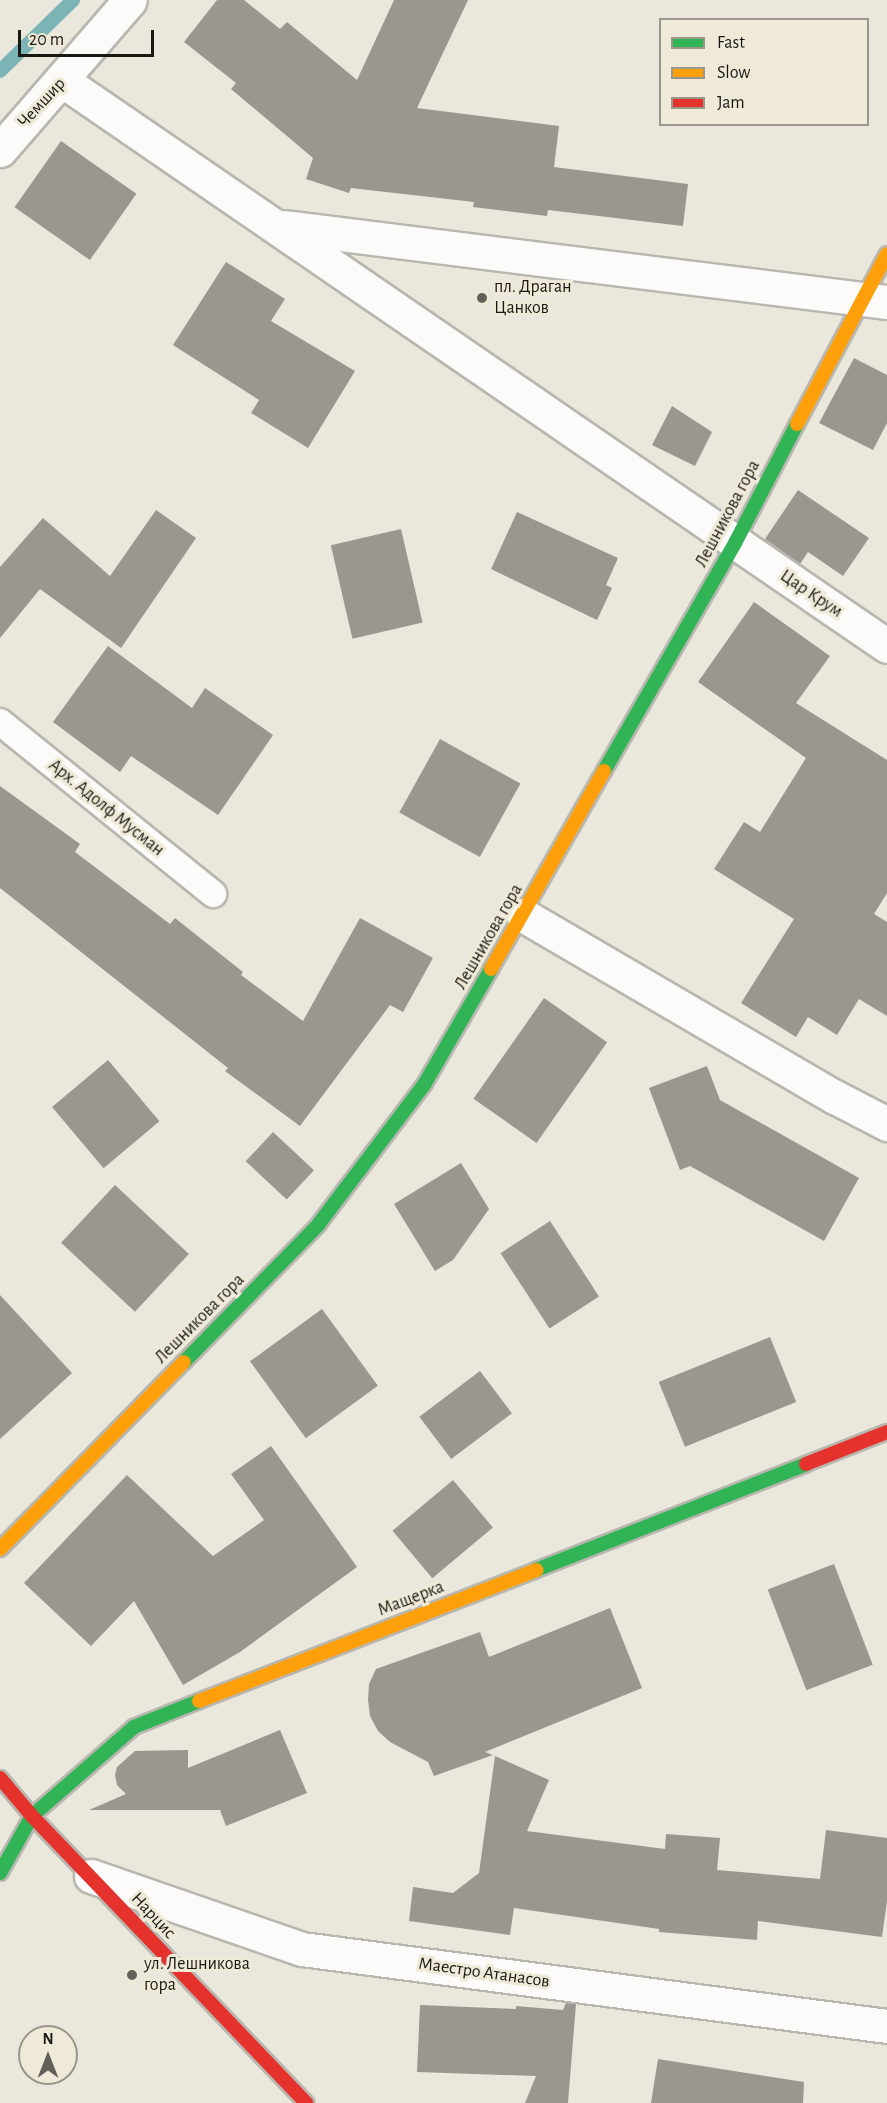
<!DOCTYPE html>
<html>
<head>
<meta charset="utf-8">
<style>
  body { margin:0 }
  #map { position:relative; width:887px; height:2103px; overflow:hidden; background:#eae7dd; font-family:"Alegreya Sans",sans-serif }
  div>[style] { position:absolute }
  .stream>* { height:14px; margin:-7px; padding:0 7px; transform-origin:7px; border-radius:7px; background:#7cb3b4 }
  .building>* { inset:0; background:#9a9790; transform-origin:0 0 }
  .roads { filter:drop-shadow(2px 0 #b8b7af) drop-shadow(-2px 0 #b8b7af) drop-shadow(0 2px #b8b7af) drop-shadow(0 -2px #b8b7af) }
  .lane>* { height:26px; margin:-13px; padding:0 13px; transform-origin:13px; border-radius:13px; background:#fcfbfa }
  .street>* { height:33px; margin:-16.5px; padding:0 16.5px; transform-origin:16.5px; border-radius:16.5px; background:#fcfbfa }
  .fast>* { height:14px; margin:-7px; padding:0 7px; transform-origin:7px; border-radius:7px; background:#30b455 }
  .slow>* { height:14px; margin:-7px; padding:0 7px; transform-origin:7px; border-radius:7px; background:#ff9f0a }
  .jam>* { height:14px; margin:-7px; padding:0 7px; transform-origin:7px; border-radius:7px; background:#e5322d }
  .dots>* { width:16px; height:16px; translate:-50% -50%; box-sizing:border-box; border:3px solid #efead8; border-radius:50% }
  span { translate:-50% -50%; white-space:nowrap; text-align:center; line-height:1.15; -webkit-text-stroke:6px #efead8; paint-order:stroke }
  .street-label { font-size:18px; color:#1a1812 }
  .poi-label { font-size:18px; color:#1a1812 }
  .left { translate:0 -50%; text-align:left }
  .legend { position:absolute; left:659px; top:18px; width:210px; height:108px; box-sizing:border-box; background:#efead8; border:2px solid #9a9689; margin:0; padding:8px 10px; list-style:none; font-size:18px; color:#1a1812 }
  .legend li { display:flex; align-items:center; gap:12px; height:30px }
  .legend b { width:30px; border:2px solid #9a9689 }
  .north { position:absolute; left:18px; top:2025px; width:60px; height:60px; box-sizing:border-box; background:#efead8; border:2px solid #9a9689; border-radius:50%; rotate:0deg; font-size:16px; font-weight:700; line-height:24px; text-align:center; color:#1a1812 }
  .north::after { content:''; display:block; margin:auto; width:21px; height:27px; background:#636059; clip-path:polygon(50% 0,100% 100%,50% 72%,0 100%) }
  .scale { position:absolute; left:18px; top:30px; width:136px; height:27px; box-sizing:border-box; border:3px solid #1a1812; border-top:0; padding-left:8px; font-size:18px; line-height:21px; white-space:nowrap; color:#1a1812; -webkit-text-stroke:4px #efead8; paint-order:stroke }
</style>
</head>
<body>
<div id="map">
  <div class="stream">
    <div style="left:0;top:71px;width:102px;rotate:-44.2deg"></div>
  </div>
  <div class="building">
    <div style="clip-path:polygon(217px 0,244px 0,280px 29px,287px 22px,357px 80px,394px 0,468px 0,417px 108px,559px 126px,554px 167px,688px 184px,683px 226px,548px 210px,547px 216px,473px 207px,474px 202px,351px 188px,349px 193px,306px 179px,313px 158px,231px 89px,236px 83px,184px 42px)"></div>
    <div style="left:61px;top:141px;width:92px;height:81px;rotate:35deg"></div>
    <div style="clip-path:polygon(226px 262px,285px 299px,271px 321px,355px 371px,308px 448px,251px 413px,259px 400px,173px 345px)"></div>
    <div style="clip-path:polygon(854px 358px,887px 375px,887px 423px,873px 450px,819px 423px)"></div>
    <div style="clip-path:polygon(672px 406px,712px 432px,695px 466px,652px 445px)"></div>
    <div style="clip-path:polygon(798px 490px,869px 538px,843px 576px,808px 552px,800px 564px,765px 539px)"></div>
    <div style="clip-path:polygon(156px 510px,196px 538px,121px 648px,40px 589px,0 638px,0 567px,43px 518px,110px 576px)"></div>
    <div style="clip-path:polygon(517px 512px,618px 558px,606px 585px,612px 588px,597px 620px,491px 569px)"></div>
    <div style="left:401px;top:529px;width:96px;height:72px;rotate:77deg"></div>
    <div style="clip-path:polygon(754px 602px,830px 656px,796px 703px,887px 760px,887px 893px,874px 914px,887px 922px,887px 1016px,859px 999px,837px 1035px,808px 1017px,796px 1037px,741px 1003px,794px 919px,714px 869px,744px 822px,760px 832px,806px 758px,698px 682px)"></div>
    <div style="clip-path:polygon(108px 646px,192px 708px,205px 688px,273px 735px,218px 815px,131px 756px,120px 772px,53px 722px)"></div>
    <div style="left:440px;top:739px;width:92px;height:84px;rotate:29deg"></div>
    <div style="clip-path:polygon(0 786px,80px 844px,75px 852px,170px 924px,175px 918px,243px 972px,241px 975px,303px 1021px,360px 918px,433px 958px,403px 1012px,390px 1005px,300px 1126px,225px 1071px,228px 1068px,0 888px)"></div>
    <div style="left:544px;top:998px;width:77px;height:123px;rotate:35deg"></div>
    <div style="left:108px;top:1060px;width:80px;height:73px;rotate:50deg"></div>
    <div style="clip-path:polygon(707px 1066px,720px 1100px,859px 1178px,824px 1241px,690px 1166px,680px 1170px,649px 1088px)"></div>
    <div style="left:273px;top:1132px;width:56px;height:40px;rotate:43deg"></div>
    <div style="clip-path:polygon(461px 1163px,489px 1209px,453px 1260px,435px 1271px,394px 1204px)"></div>
    <div style="left:115px;top:1185px;width:101px;height:79px;rotate:43deg"></div>
    <div style="left:550px;top:1221px;width:90px;height:59px;rotate:57deg"></div>
    <div style="clip-path:polygon(0 1295px,72px 1373px,0 1439px)"></div>
    <div style="left:322px;top:1309px;width:95px;height:89px;rotate:54deg"></div>
    <div style="left:770px;top:1337px;width:70px;height:120px;rotate:68deg"></div>
    <div style="left:480px;top:1371px;width:53px;height:76px;rotate:53deg"></div>
    <div style="clip-path:polygon(271px 1446px,357px 1567px,240px 1652px,183px 1685px,134px 1601px,91px 1646px,24px 1583px,127px 1475px,213px 1556px,264px 1520px,231px 1474px)"></div>
    <div style="left:453px;top:1480px;width:62px;height:79px;rotate:50deg"></div>
    <div style="left:834px;top:1564px;width:108px;height:71px;rotate:69deg"></div>
    <div style="clip-path:polygon(610px 1608px,642px 1688px,485px 1752px,493px 1755px,434px 1776px,428px 1762px,390px 1742px,378px 1731px,370px 1716px,368px 1700px,369px 1684px,376px 1669px,480px 1632px,489px 1657px)"></div>
    <div style="clip-path:polygon(280px 1730px,307px 1793px,226px 1826px,220px 1810px,89px 1810px,126px 1794px,117px 1785px,115px 1775px,117px 1767px,135px 1751px,188px 1750px,188px 1768px)"></div>
    <div style="clip-path:polygon(495px 1756px,549px 1780px,527px 1831px,665px 1849px,666px 1834px,720px 1838px,717px 1870px,820px 1879px,826px 1830px,887px 1838px,887px 1901px,882px 1937px,758px 1921px,757px 1940px,659px 1932px,659px 1929px,514px 1908px,510px 1935px,409px 1921px,413px 1887px,453px 1893px,479px 1873px)"></div>
    <div style="clip-path:polygon(566px 2003px,576px 2004px,568px 2103px,525px 2103px,536px 2076px,417px 2072px,420px 2005px,516px 2009px,516px 2006px,563px 2010px)"></div>
    <div style="clip-path:polygon(658px 2059px,804px 2082px,803px 2103px,651px 2103px)"></div>
  </div>
  <div class="roads">
    <div class="lane">
      <div style="left:0;top:722px;width:274px;rotate:38.9deg"></div>
    </div>
    <div class="street">
      <div style="left:63px;top:81px;width:999px;rotate:34.44deg"></div>
      <div style="left:0;top:150px;width:198px;rotate:-49.1deg"></div>
      <div style="left:284px;top:227px;width:608px;rotate:7.09deg"></div>
      <div style="left:523px;top:915px;width:361px;rotate:30.3deg"></div>
      <div style="left:835px;top:1097px;width:59px;rotate:27.4deg"></div>
      <div style="left:91px;top:1876px;width:223px;rotate:19.1deg"></div>
      <div style="left:302px;top:1949px;width:590px;rotate:7.5deg"></div>
    </div>
    <div class="fast">
      <div style="left:604px;top:771px;width:263px;rotate:-60.1deg"></div>
      <div style="left:735px;top:543px;width:134px;rotate:-62.5deg"></div>
      <div style="left:184px;top:1362px;width:192px;rotate:-45.6deg"></div>
      <div style="left:318px;top:1225px;width:176px;rotate:-52.9deg"></div>
      <div style="left:424px;top:1085px;width:134px;rotate:-60deg"></div>
      <div style="left:536px;top:1570px;width:290px;rotate:-21.4deg"></div>
      <div style="left:0;top:1873px;width:65px;rotate:-60.7deg"></div>
      <div style="left:32px;top:1816px;width:135px;rotate:-41.1deg"></div>
      <div style="left:134px;top:1727px;width:70px;rotate:-21.8deg"></div>
    </div>
    <div class="slow">
      <div style="left:797px;top:424px;width:192px;rotate:-62.1deg"></div>
      <div style="left:491px;top:969px;width:228px;rotate:-60.3deg"></div>
      <div style="left:0;top:1549px;width:262px;rotate:-45.5deg"></div>
      <div style="left:199px;top:1701px;width:362px;rotate:-21.2deg"></div>
    </div>
    <div class="jam">
      <div style="left:806px;top:1464px;width:87px;rotate:-21.6deg"></div>
      <div style="left:0;top:1778px;width:50px;rotate:49.9deg"></div>
      <div style="left:32px;top:1816px;width:397px;rotate:46.3deg"></div>
    </div>
  </div>
  <div class="dots">
    <div style="left:482px;top:298px;background:#636059"></div>
    <div style="left:132px;top:1975px;background:#636059"></div>
  </div>
  <div class="street-label">
    <span style="left:42px;top:103px;rotate:-47deg">Чемшир</span>
    <span style="left:728px;top:514px;rotate:-62deg">Лешникова гора</span>
    <span style="left:811px;top:594px;rotate:34deg">Цар Крум</span>
    <span style="left:106px;top:808px;rotate:39deg">Арх. Адолф Мусман</span>
    <span style="left:489px;top:937px;rotate:-60deg">Лешникова гора</span>
    <span style="left:200px;top:1319px;rotate:-45deg">Лешникова гора</span>
    <span style="left:411px;top:1599px;rotate:-21deg">Мащерка</span>
    <span style="left:153px;top:1916px;rotate:47deg">Нарцис</span>
    <span style="left:484px;top:1973px;rotate:8deg">Маестро Атанасов</span>
  </div>
  <div class="poi-label">
    <span class="left" style="left:494px;top:298px">пл. Драган<br>Цанков</span>
    <span class="left" style="left:144px;top:1975px">ул. Лешникова<br>гора</span>
  </div>
  <ul class="legend">
  <li><b style="height:8px;background:#30b455"></b>Fast</li>
  <li><b style="height:8px;background:#ff9f0a"></b>Slow</li>
  <li><b style="height:8px;background:#e5322d"></b>Jam</li>
  </ul>
  <div class="north">N</div>
  <div class="scale">20 m</div>
</div>
</body>
</html>
